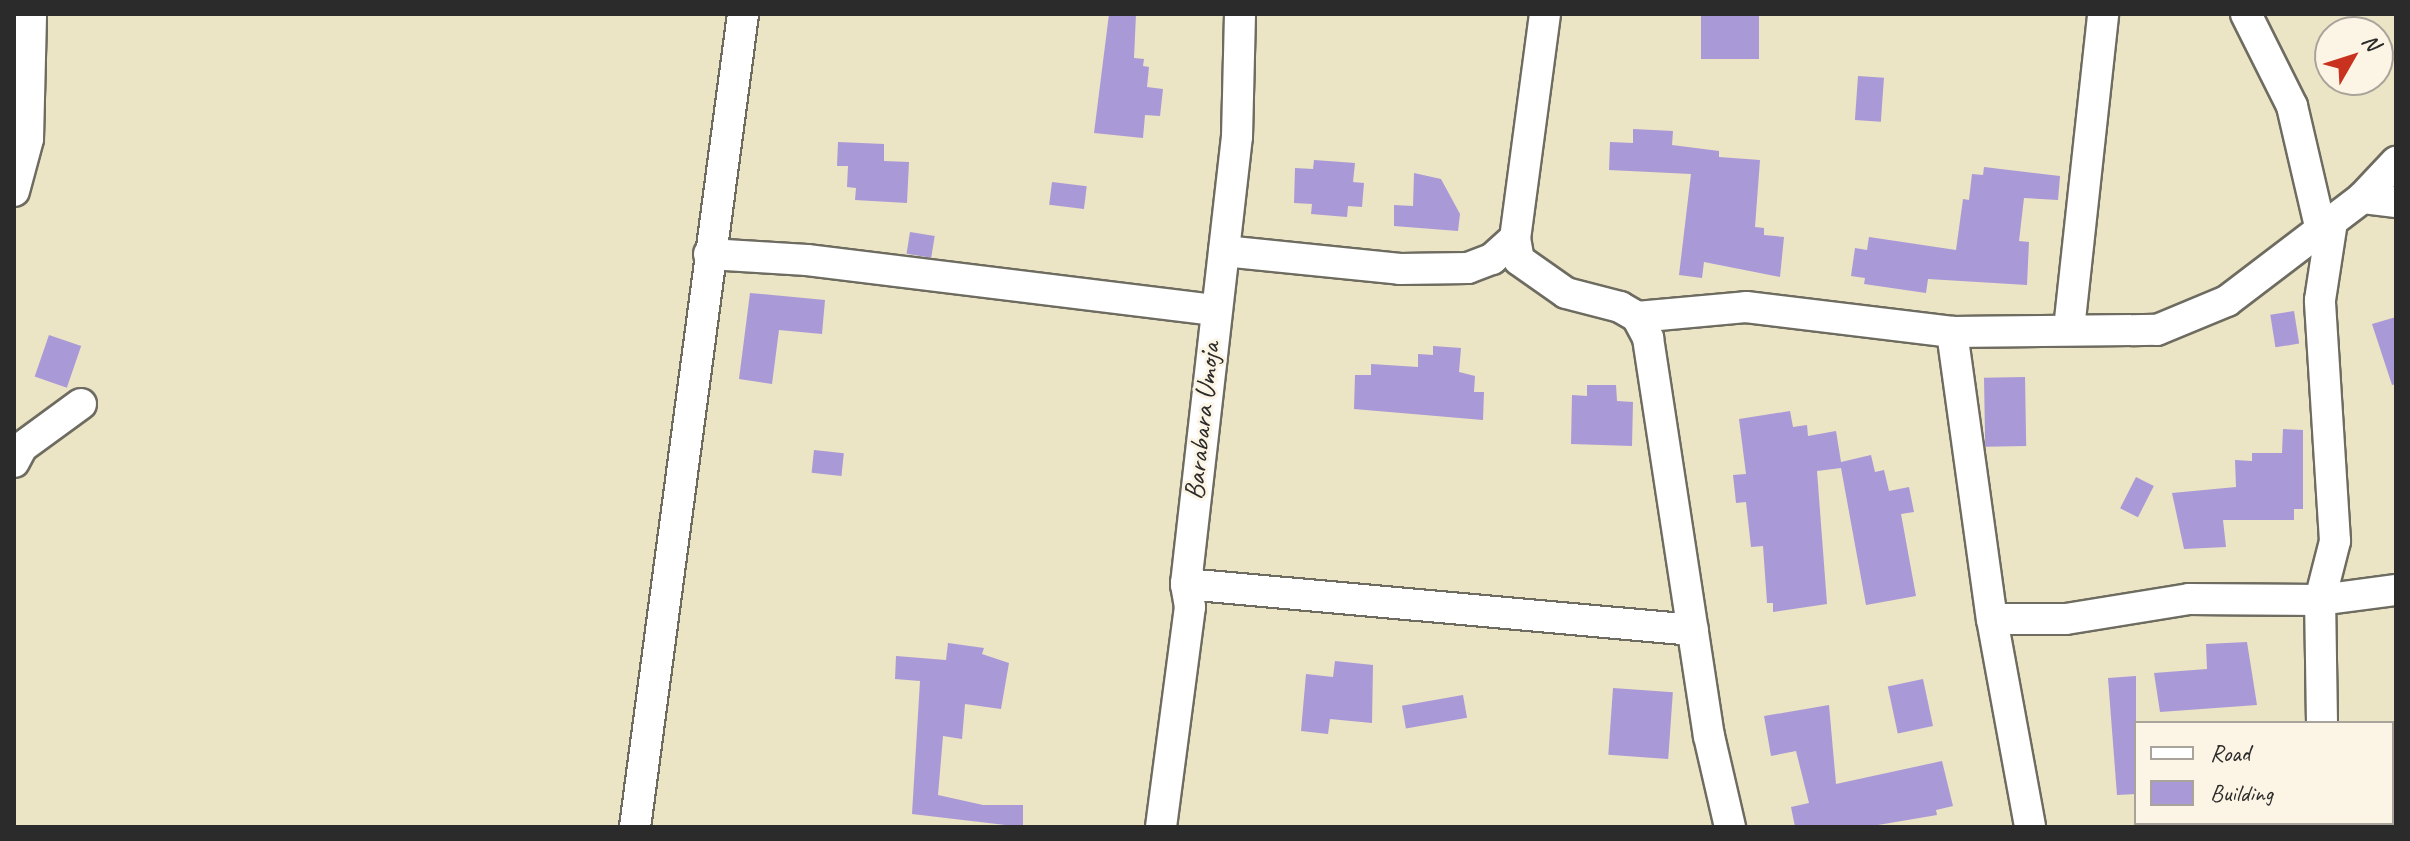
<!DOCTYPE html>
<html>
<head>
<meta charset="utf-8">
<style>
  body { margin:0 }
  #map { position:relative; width:2410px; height:841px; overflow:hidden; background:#ebe4c5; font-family:Caveat,sans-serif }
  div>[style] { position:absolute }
  .building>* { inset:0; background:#aa99d7; transform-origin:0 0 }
  .roads { filter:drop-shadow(2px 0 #6e6c61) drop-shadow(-2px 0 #6e6c61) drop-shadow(0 2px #6e6c61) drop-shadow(0 -2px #6e6c61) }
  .street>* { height:30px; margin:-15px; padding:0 15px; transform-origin:15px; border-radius:15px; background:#fff }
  span { translate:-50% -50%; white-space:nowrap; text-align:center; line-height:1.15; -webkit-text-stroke:6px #fcf5e5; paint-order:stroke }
  .street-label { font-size:28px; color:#2b2b2b }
  .frame { position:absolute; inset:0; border:16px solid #2b2b2b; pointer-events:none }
  .legend { position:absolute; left:2134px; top:721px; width:260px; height:104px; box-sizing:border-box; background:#fcf5e5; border:2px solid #a8a49b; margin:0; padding:10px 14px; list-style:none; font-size:24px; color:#2b2b2b }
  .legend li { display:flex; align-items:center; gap:16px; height:40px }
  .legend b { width:40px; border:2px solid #a8a49b }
  .north { position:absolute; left:2314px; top:16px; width:80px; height:80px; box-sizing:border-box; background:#fcf5e5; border:2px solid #a8a49b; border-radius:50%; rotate:51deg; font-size:22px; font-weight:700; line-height:32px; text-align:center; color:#2b2b2b }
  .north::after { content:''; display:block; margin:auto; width:28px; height:36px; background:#c8321e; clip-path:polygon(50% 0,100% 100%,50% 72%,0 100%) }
</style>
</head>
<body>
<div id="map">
  <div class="building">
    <div style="clip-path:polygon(1109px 14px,1136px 14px,1134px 58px,1144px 59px,1143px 66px,1149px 67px,1147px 87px,1163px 89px,1160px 116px,1145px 115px,1143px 138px,1094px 133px)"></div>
    <div style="left:1701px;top:14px;width:58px;height:45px"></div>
    <div style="left:1858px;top:76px;width:26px;height:44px;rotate:4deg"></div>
    <div style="clip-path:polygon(1633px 129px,1673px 131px,1672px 145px,1719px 151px,1719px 157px,1760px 160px,1755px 227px,1764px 228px,1764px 235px,1784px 237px,1780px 277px,1704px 262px,1702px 278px,1679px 275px,1691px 174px,1609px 170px,1610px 142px,1633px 143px)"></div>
    <div style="clip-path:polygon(838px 142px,884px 144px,884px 161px,909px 162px,907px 203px,855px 200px,856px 188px,847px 187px,848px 166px,837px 166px)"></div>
    <div style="clip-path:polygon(1314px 160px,1355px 163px,1353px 182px,1364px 183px,1362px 207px,1348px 206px,1347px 217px,1311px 214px,1312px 204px,1294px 203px,1295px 168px,1313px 169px)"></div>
    <div style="clip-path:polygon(1984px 167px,2060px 176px,2058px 200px,2024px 198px,2019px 241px,2029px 242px,2027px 285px,1928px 279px,1926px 293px,1864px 284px,1865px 278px,1851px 276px,1855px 248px,1867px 250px,1869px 237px,1956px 250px,1963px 199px,1969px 200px,1972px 174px,1983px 175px)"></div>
    <div style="clip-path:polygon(1414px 173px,1441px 179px,1460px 214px,1458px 231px,1394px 226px,1394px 205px,1413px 206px)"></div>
    <div style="left:1052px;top:182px;width:35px;height:23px;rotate:7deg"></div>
    <div style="left:910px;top:232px;width:25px;height:22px;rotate:9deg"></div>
    <div style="clip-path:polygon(750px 293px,825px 300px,822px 334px,779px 330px,772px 384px,739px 379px)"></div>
    <div style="left:2294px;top:311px;width:33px;height:24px;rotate:81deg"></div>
    <div style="clip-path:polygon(2396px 317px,2396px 384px,2392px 385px,2372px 324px)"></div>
    <div style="left:49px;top:335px;width:34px;height:44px;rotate:19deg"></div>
    <div style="clip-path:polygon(1433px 346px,1461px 348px,1459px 372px,1475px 376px,1474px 392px,1484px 392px,1483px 420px,1354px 409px,1355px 375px,1371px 375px,1371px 364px,1418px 367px,1418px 354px,1433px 355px)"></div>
    <div style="left:2025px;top:377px;width:69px;height:41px;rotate:89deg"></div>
    <div style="clip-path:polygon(1587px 385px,1616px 385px,1617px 401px,1633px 402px,1632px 446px,1571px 444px,1572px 395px,1587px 396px)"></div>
    <div style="clip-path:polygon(1790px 411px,1793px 427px,1807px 425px,1808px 436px,1836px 431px,1841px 462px,1871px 455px,1875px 472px,1884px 470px,1889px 491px,1909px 487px,1914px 512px,1901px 514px,1916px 596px,1866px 605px,1841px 468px,1817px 471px,1827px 604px,1773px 612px,1773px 603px,1767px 603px,1763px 546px,1751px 547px,1746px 502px,1736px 503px,1733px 475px,1746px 474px,1739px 419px)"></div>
    <div style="clip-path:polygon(2283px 429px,2303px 430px,2303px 509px,2294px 509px,2294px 520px,2223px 520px,2226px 547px,2184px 549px,2172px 493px,2236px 487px,2235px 460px,2252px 461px,2252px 453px,2282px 453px)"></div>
    <div style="left:814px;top:450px;width:30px;height:23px;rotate:6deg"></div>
    <div style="left:2136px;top:477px;width:20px;height:35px;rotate:27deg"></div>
    <div style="clip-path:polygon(2247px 642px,2257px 705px,2160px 712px,2154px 673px,2207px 669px,2206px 644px)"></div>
    <div style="clip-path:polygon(948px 643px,984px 648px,982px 654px,1009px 663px,1001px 709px,965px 704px,962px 739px,943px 736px,938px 795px,983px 805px,1023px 805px,1023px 827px,912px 814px,920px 681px,895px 679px,896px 656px,946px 660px)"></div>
    <div style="clip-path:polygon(1335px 661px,1373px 665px,1372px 723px,1330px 719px,1328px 734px,1301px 731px,1306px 674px,1333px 677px)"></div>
    <div style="clip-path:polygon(2136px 676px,2136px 794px,2117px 795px,2108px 678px)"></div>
    <div style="left:1923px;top:679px;width:48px;height:36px;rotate:78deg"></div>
    <div style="left:1613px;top:688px;width:60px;height:67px;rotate:4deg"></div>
    <div style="left:1463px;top:695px;width:23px;height:62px;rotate:80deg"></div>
    <div style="clip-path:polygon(1829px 705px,1836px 784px,1942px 761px,1953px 806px,1936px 810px,1937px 815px,1866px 827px,1795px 827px,1791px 807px,1809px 803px,1796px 751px,1771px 756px,1764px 716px)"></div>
  </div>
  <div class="roads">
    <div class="street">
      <div style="left:1545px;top:14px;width:226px;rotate:97.6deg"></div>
      <div style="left:1515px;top:238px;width:22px;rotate:80deg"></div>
      <div style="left:1519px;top:260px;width:57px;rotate:35.1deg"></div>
      <div style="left:1566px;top:293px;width:56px;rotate:14.5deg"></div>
      <div style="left:1620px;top:307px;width:20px;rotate:30deg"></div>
      <div style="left:1637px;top:317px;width:24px;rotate:62deg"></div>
      <div style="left:1648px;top:338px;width:403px;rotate:81.3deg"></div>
      <div style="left:1709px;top:736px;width:93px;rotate:77deg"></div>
      <div style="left:2246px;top:14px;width:103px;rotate:63.4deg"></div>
      <div style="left:2292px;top:106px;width:128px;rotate:76.9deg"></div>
      <div style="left:14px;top:191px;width:54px;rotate:-74.9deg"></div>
      <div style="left:28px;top:139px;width:125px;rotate:-88.6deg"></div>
      <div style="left:2362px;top:198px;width:34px;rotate:7deg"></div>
      <div style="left:1224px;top:251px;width:177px;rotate:5.8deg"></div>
      <div style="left:1400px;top:269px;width:68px;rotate:-0.8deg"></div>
      <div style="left:1468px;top:268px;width:26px;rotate:-21deg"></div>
      <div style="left:1492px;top:259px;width:31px;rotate:-42deg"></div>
      <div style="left:709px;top:254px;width:98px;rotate:3.5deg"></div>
      <div style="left:807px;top:260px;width:409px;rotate:7deg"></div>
      <div style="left:1637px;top:317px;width:109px;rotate:-5.2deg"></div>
      <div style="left:1746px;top:307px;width:208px;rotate:6.9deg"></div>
      <div style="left:1952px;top:332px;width:205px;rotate:-0.6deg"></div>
      <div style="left:2157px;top:330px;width:76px;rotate:-22.5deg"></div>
      <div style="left:2227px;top:301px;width:170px;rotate:-37.3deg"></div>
      <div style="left:2362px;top:198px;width:50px;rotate:-46.6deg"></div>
      <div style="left:2069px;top:329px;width:317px;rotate:-83.8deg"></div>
      <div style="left:1952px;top:332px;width:290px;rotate:82.1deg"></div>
      <div style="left:1992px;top:619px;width:211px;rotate:79.6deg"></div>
      <div style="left:14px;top:462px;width:17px;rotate:-62deg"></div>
      <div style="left:22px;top:447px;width:73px;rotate:-36.1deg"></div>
      <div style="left:1186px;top:584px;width:509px;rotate:5.18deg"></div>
      <div style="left:1992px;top:619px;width:74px"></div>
      <div style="left:2066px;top:619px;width:125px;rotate:-9.2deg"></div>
      <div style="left:2189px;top:599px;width:131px;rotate:0.4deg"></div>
      <div style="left:2320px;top:600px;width:77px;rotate:-7.5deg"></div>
      <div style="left:2322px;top:723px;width:123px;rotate:-90.9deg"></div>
      <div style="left:2320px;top:600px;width:61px;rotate:-75.7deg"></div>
      <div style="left:2335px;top:541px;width:241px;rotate:-93.6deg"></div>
      <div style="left:2320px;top:300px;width:79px;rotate:-81.3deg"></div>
      <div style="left:2331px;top:823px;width:4px;rotate:76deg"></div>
      <div style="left:635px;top:827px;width:820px;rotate:-82.43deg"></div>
      <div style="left:1161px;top:827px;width:222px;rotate:-82.5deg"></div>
      <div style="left:1190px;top:607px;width:23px;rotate:-100deg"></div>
      <div style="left:1186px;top:584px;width:450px;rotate:-83.5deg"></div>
      <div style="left:1237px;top:137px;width:123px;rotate:-88.6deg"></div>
    </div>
  </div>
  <div class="street-label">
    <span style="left:1202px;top:421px;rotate:-84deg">Barabara Umoja</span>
  </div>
  <div class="frame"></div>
  <ul class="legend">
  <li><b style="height:10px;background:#fff"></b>Road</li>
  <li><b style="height:22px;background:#aa99d7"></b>Building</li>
  </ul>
  <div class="north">N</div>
</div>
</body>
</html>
